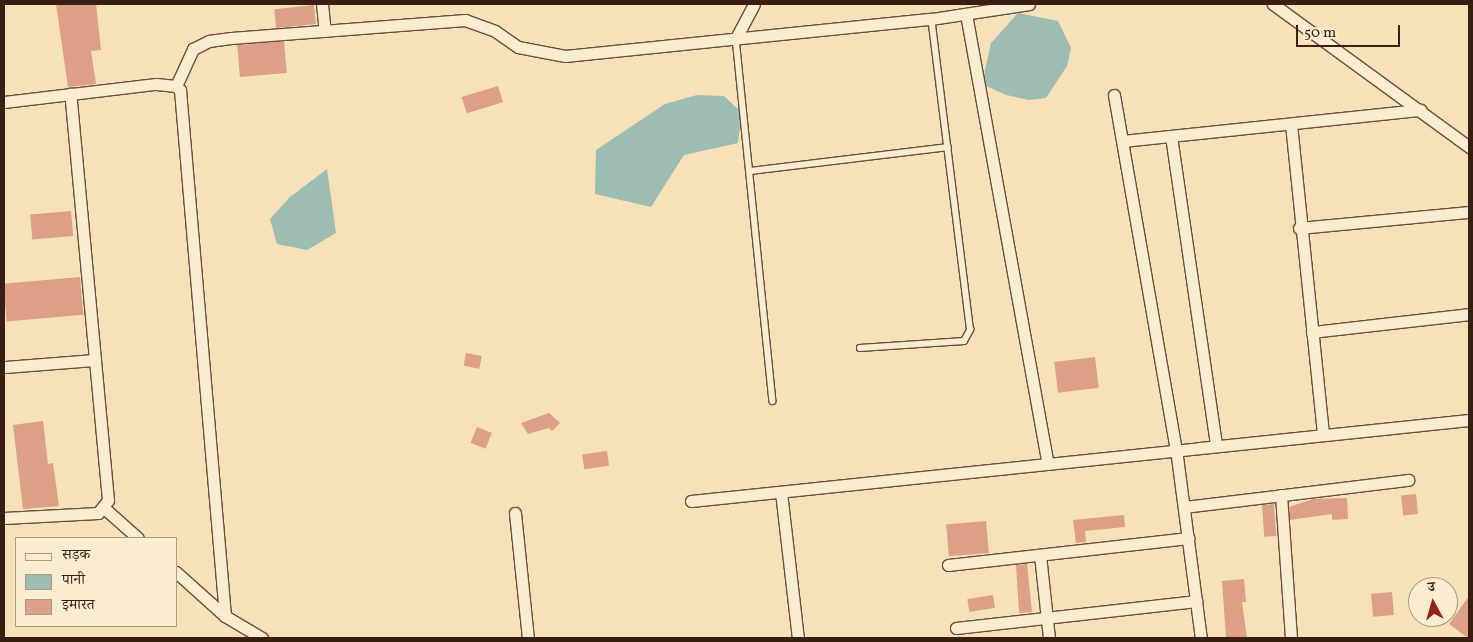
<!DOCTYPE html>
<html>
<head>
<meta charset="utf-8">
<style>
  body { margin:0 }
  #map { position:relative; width:1473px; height:642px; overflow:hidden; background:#f6e1b8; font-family:Vollkorn,"Noto Serif Devanagari",serif }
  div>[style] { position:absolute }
  .water>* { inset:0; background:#9dbdb3 }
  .building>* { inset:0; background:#dd9f88; transform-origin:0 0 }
  .roads { filter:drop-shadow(1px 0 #694f3b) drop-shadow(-1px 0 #694f3b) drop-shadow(0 1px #694f3b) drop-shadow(0 -1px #694f3b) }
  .service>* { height:5.5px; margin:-2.75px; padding:0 2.75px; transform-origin:2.75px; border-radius:2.75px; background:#f9ecd1 }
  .minor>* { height:11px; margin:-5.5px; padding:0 5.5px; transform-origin:5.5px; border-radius:5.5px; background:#f9ecd1 }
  span { translate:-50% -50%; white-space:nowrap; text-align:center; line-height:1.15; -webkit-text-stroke:4px #f9ecd1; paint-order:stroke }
  .frame { position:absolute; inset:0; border:5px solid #3a1e11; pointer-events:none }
  .legend { position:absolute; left:15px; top:537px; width:162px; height:90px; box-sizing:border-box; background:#f9ecd1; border:1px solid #ad9a84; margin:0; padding:6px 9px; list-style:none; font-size:15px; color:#3a1e11 }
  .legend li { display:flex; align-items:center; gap:10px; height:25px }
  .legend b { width:25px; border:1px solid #ad9a84 }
  .north { position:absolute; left:1408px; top:577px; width:50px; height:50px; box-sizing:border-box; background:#f9ecd1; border:1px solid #ad9a84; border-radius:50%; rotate:354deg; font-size:14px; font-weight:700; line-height:20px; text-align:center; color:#3a1e11 }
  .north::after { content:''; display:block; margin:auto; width:18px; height:22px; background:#8f2418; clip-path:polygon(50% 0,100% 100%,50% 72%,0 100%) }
  .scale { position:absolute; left:1296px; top:25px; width:104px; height:22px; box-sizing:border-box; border:2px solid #3a1e11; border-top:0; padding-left:6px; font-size:15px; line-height:18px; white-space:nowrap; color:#3a1e11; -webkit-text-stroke:4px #f9ecd1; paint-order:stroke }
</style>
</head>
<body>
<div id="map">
  <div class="water">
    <div style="clip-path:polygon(1018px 13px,1058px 21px,1071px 48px,1067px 66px,1046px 98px,1029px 100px,1006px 95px,982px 84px,991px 43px)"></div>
    <div style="clip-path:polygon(697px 95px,724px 96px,742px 113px,738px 143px,684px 155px,651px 207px,595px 194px,596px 150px,665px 104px)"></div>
    <div style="clip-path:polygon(327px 169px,336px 233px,307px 250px,277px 244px,270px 219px,290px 197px)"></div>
  </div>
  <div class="building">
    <div style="clip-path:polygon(56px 4px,96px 4px,101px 50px,91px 51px,96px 84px,68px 87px)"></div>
    <div style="left:314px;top:5px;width:19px;height:40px;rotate:84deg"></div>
    <div style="left:284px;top:41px;width:32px;height:47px;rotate:85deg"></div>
    <div style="left:498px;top:86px;width:17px;height:38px;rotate:73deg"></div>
    <div style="left:71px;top:211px;width:25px;height:41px;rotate:85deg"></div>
    <div style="left:80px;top:277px;width:38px;height:77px;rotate:85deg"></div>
    <div style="left:466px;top:353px;width:16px;height:13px;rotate:11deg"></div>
    <div style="left:1095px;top:357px;width:31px;height:41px;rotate:83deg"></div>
    <div style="clip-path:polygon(549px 413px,560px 423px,552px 431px,549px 428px,528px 434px,521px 423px)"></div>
    <div style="clip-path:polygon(43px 421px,48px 464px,53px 463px,59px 506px,23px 509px,13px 425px)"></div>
    <div style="left:477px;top:427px;width:16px;height:17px;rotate:22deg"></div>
    <div style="left:607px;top:451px;width:15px;height:25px;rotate:82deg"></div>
    <div style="left:1416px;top:494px;width:20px;height:15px;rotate:84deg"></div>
    <div style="clip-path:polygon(1347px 498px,1348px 519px,1332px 520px,1332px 514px,1290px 520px,1289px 507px,1313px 499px)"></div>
    <div style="left:1274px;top:504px;width:32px;height:12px;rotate:86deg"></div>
    <div style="clip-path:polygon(1124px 515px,1125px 527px,1085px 531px,1086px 542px,1076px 543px,1073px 520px)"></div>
    <div style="left:986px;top:521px;width:32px;height:40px;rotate:85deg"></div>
    <div style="clip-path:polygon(1027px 564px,1032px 612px,1019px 613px,1016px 565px)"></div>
    <div style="clip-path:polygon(1244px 579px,1246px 602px,1242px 602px,1247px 638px,1226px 638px,1222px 581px)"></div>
    <div style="left:1392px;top:592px;width:23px;height:21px;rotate:85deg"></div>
    <div style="left:993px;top:595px;width:13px;height:26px;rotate:81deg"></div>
    <div style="clip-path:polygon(1469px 596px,1469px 638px,1468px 638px,1449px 624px)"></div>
  </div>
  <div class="roads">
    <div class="service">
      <div style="left:736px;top:38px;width:365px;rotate:84.2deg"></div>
      <div style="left:751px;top:171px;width:198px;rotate:-6.9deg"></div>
      <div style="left:860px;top:348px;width:104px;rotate:-3.9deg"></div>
      <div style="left:964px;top:341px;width:13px;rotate:-61deg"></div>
      <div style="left:970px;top:330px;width:313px;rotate:-97.1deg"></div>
    </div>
    <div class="minor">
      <div style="left:322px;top:4px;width:27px;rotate:84deg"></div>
      <div style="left:1273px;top:4px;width:243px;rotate:36.1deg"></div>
      <div style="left:966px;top:14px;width:456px;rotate:79.7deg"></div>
      <div style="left:736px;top:38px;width:38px;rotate:-62deg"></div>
      <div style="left:176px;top:86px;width:41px;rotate:-65.3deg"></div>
      <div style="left:193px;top:49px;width:18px;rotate:-27deg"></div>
      <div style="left:209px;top:41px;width:22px;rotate:-8deg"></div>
      <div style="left:231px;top:38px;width:235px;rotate:-4.4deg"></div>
      <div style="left:465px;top:20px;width:32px;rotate:20deg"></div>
      <div style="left:495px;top:31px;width:28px;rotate:35deg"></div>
      <div style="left:518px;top:47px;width:48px;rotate:10.8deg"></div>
      <div style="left:565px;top:56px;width:368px;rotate:-5.8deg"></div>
      <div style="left:931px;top:19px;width:99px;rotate:-8.7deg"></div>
      <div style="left:1114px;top:95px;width:359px;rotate:80.1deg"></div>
      <div style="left:1176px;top:449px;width:191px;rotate:82.5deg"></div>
      <div style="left:4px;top:102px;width:153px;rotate:-6.8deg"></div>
      <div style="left:156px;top:84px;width:20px;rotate:6deg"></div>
      <div style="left:176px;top:86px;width:6px;rotate:45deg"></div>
      <div style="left:180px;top:90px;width:528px;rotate:85.11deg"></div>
      <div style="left:1291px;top:124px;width:312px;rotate:84.1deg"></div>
      <div style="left:1171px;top:136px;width:311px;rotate:81.7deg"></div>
      <div style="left:1123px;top:141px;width:299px;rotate:-6deg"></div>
      <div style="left:1299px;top:228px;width:171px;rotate:-5.4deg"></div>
      <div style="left:1312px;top:332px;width:158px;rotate:-6.5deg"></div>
      <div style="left:4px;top:367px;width:91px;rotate:-4.4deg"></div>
      <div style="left:781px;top:492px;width:147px;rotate:83.4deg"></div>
      <div style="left:1281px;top:495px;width:143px;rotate:86deg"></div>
      <div style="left:691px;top:501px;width:782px;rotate:-5.94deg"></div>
      <div style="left:1184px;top:507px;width:226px;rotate:-6.9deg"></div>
      <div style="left:104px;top:508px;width:45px;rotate:41.4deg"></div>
      <div style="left:515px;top:513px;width:126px;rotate:84.1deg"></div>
      <div style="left:4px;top:518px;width:94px;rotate:-3deg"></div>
      <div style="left:98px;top:513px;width:16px;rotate:-52deg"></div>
      <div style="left:108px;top:500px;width:408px;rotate:-95.3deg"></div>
      <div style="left:1040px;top:555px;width:83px;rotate:83.8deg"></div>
      <div style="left:948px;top:565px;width:242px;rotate:-6.4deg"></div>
      <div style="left:176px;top:572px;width:66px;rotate:41.9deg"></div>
      <div style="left:225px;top:616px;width:43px;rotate:30.7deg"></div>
      <div style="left:956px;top:628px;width:242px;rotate:-6.4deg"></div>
    </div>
  </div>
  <div class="frame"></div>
  <ul class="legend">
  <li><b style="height:6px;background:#f9ecd1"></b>सड़क</li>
  <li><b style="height:14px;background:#9dbdb3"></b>पानी</li>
  <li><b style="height:14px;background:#dd9f88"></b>इमारत</li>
  </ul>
  <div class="north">उ</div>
  <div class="scale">50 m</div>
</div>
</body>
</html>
